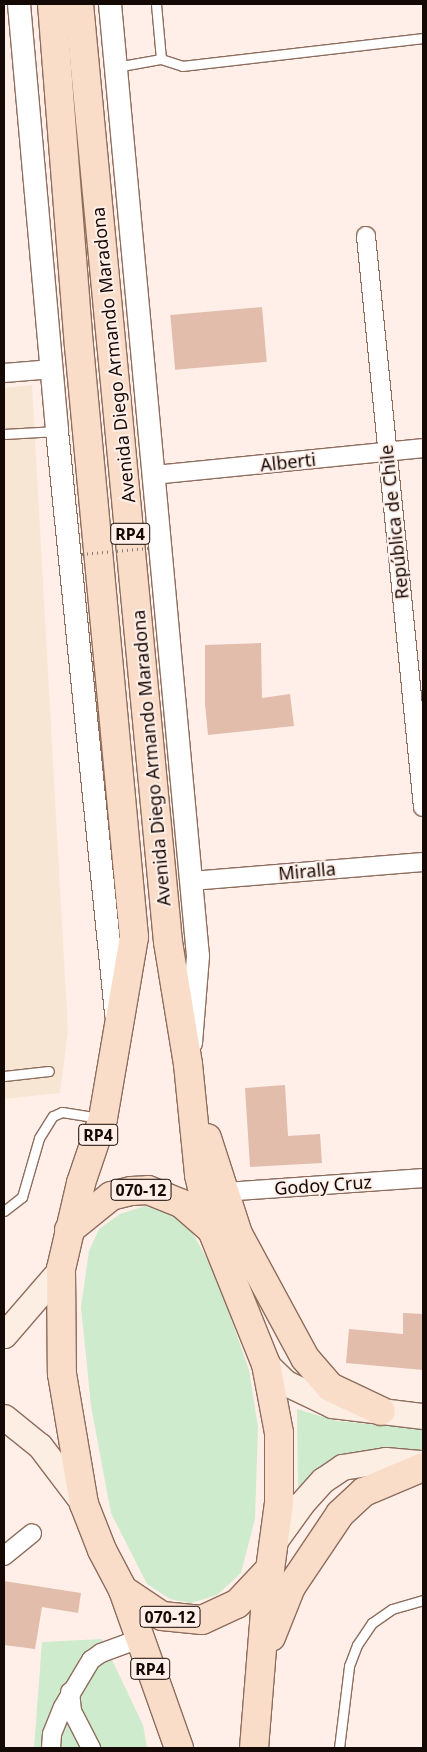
<!DOCTYPE html>
<html>
<head>
<meta charset="utf-8">
<style>
  body { margin:0 }
  #map { position:relative; width:427px; height:1752px; overflow:hidden; background:#ffefe8; font-family:"Noto Sans",sans-serif }
  div>[style] { position:absolute }
  .industrial>* { inset:0; background:#f7e6d4 }
  .green>* { inset:0; background:#ceebce }
  .building>* { inset:0; background:#e2bdac; transform-origin:0 0 }
  .roads { filter:drop-shadow(1px 0 #8e6d5d) drop-shadow(-1px 0 #8e6d5d) drop-shadow(0 1px #8e6d5d) drop-shadow(0 -1px #8e6d5d) }
  .service>* { height:9px; margin:-4.5px; padding:0 4.5px; transform-origin:4.5px; border-radius:4.5px; background:#fff }
  .minor>* { height:18px; margin:-9px; padding:0 9px; transform-origin:9px; border-radius:9px; background:#fff }
  .tertiary>* { height:22px; margin:-11px; padding:0 11px; transform-origin:11px; border-radius:11px; background:#fff }
  .secondary>* { height:25px; margin:-12.5px; padding:0 12.5px; transform-origin:12.5px; border-radius:12.5px; background:#fceee3 }
  .primary>* { height:28px; margin:-14px; padding:0 14px; transform-origin:14px; border-radius:14px; background:#faddc8 }
  .path-bridge>* { height:3px; margin-top:-1.5px; transform-origin:0; background:repeating-linear-gradient(90deg,#8b7d77 0 1px,transparent 0 5px) }
  span { translate:-50% -50%; white-space:nowrap; text-align:center; line-height:1.15; -webkit-text-stroke:4px #ffefe8; paint-order:stroke }
  .shield-label span { padding:1px 4px; background:#ffefe8; border:1px solid; border-radius:4px; -webkit-text-stroke-width:0 }
  .shield-label { font-size:16px; color:#150905; font-weight:700 }
  .street-label { font-size:18px; color:#150905 }
  .frame { position:absolute; inset:0; border:5px solid #150905; pointer-events:none }
</style>
</head>
<body>
<div id="map">
  <div class="industrial">
    <div style="clip-path:polygon(32px 385px,68px 1031px,60px 1093px,4px 1099px,4px 388px)"></div>
  </div>
  <div class="green">
    <div style="clip-path:polygon(145px 1206px,170px 1214px,192px 1232px,216px 1275px,249px 1370px,258px 1427px,255px 1519px,241px 1573px,217px 1595px,191px 1603px,170px 1599px,147px 1584px,111px 1513px,91px 1406px,81px 1307px,89px 1251px,99px 1229px,120px 1214px)"></div>
    <div style="clip-path:polygon(297px 1409px,337px 1421px,423px 1429px,423px 1453px,298px 1489px)"></div>
    <div style="clip-path:polygon(102px 1639px,143px 1725px,147px 1748px,34px 1748px,42px 1642px)"></div>
  </div>
  <div class="building">
    <div style="left:262px;top:307px;width:55px;height:92px;rotate:85deg"></div>
    <div style="clip-path:polygon(261px 643px,262px 698px,290px 694px,294px 726px,208px 735px,205px 704px,205px 645px)"></div>
    <div style="clip-path:polygon(285px 1085px,288px 1136px,320px 1134px,322px 1163px,250px 1167px,245px 1088px)"></div>
    <div style="clip-path:polygon(403px 1313px,423px 1314px,423px 1370px,346px 1363px,349px 1329px,403px 1334px)"></div>
    <div style="clip-path:polygon(4px 1581px,81px 1593px,78px 1613px,42px 1607px,35px 1649px,4px 1645px)"></div>
  </div>
  <div class="roads">
    <div class="service">
      <div style="left:156px;top:4px;width:55px;rotate:84.8deg"></div>
      <div style="left:116px;top:67px;width:46px;rotate:-10.1deg"></div>
      <div style="left:161px;top:59px;width:22px;rotate:18deg"></div>
      <div style="left:182px;top:66px;width:243px;rotate:-6.6deg"></div>
      <div style="left:4px;top:434px;width:53px;rotate:-3.2deg"></div>
      <div style="left:4px;top:1076px;width:45px;rotate:-6.3deg"></div>
      <div style="left:4px;top:1211px;width:23px;rotate:-38deg"></div>
      <div style="left:22px;top:1197px;width:61px;rotate:-73.9deg"></div>
      <div style="left:39px;top:1138px;width:26px;rotate:-58deg"></div>
      <div style="left:53px;top:1116px;width:10px;rotate:-24deg"></div>
      <div style="left:62px;top:1112px;width:38px;rotate:9deg"></div>
      <div style="left:339px;top:1748px;width:83px;rotate:-83deg"></div>
      <div style="left:349px;top:1666px;width:22px;rotate:-69deg"></div>
      <div style="left:357px;top:1645px;width:27px;rotate:-56deg"></div>
      <div style="left:372px;top:1623px;width:24px;rotate:-35deg"></div>
      <div style="left:392px;top:1609px;width:32px;rotate:-16deg"></div>
    </div>
    <div class="minor">
      <div style="left:366px;top:236px;width:574px;rotate:84.3deg"></div>
      <div style="left:4px;top:373px;width:49px;rotate:-4.7deg"></div>
      <div style="left:154px;top:475px;width:270px;rotate:-5.7deg"></div>
      <div style="left:191px;top:881px;width:233px;rotate:-4.7deg"></div>
      <div style="left:224px;top:1192px;width:199px;rotate:-4deg"></div>
      <div style="left:4px;top:1556px;width:36px;rotate:-39deg"></div>
      <div style="left:70px;top:1692px;width:19px;rotate:84deg"></div>
      <div style="left:72px;top:1711px;width:42px;rotate:62.8deg"></div>
      <div style="left:51px;top:1748px;width:14px;rotate:-86deg"></div>
      <div style="left:52px;top:1734px;width:29px;rotate:-68deg"></div>
      <div style="left:63px;top:1707px;width:55px;rotate:-59.2deg"></div>
      <div style="left:91px;top:1660px;width:12px;rotate:-35deg"></div>
      <div style="left:101px;top:1653px;width:40px;rotate:-20.2deg"></div>
    </div>
    <div class="tertiary">
      <div style="left:19px;top:4px;width:429px;rotate:84.9deg"></div>
      <div style="left:57px;top:431px;width:585px;rotate:84.21deg"></div>
      <div style="left:110px;top:4px;width:956px;rotate:84.72deg"></div>
      <div style="left:198px;top:956px;width:87px;rotate:94.6deg"></div>
    </div>
    <div class="secondary">
      <div style="left:4px;top:1335px;width:87px;rotate:-49.2deg"></div>
      <div style="left:266px;top:1364px;width:28px;rotate:44deg"></div>
      <div style="left:286px;top:1383px;width:51px;rotate:25.6deg"></div>
      <div style="left:332px;top:1405px;width:92px;rotate:6.9deg"></div>
      <div style="left:4px;top:1417px;width:46px;rotate:38.9deg"></div>
      <div style="left:40px;top:1446px;width:73px;rotate:52.8deg"></div>
      <div style="left:276px;top:1539px;width:44px;rotate:-54.2deg"></div>
      <div style="left:302px;top:1503px;width:31px;rotate:-48deg"></div>
      <div style="left:323px;top:1480px;width:23px;rotate:-34deg"></div>
      <div style="left:342px;top:1467px;width:44px;rotate:-9.2deg"></div>
      <div style="left:385px;top:1460px;width:38px;rotate:5deg"></div>
    </div>
    <div class="primary">
      <div style="left:52px;top:4px;width:343px;rotate:85.5deg"></div>
      <div style="left:79px;top:346px;width:594px;rotate:84.68deg"></div>
      <div style="left:134px;top:937px;width:184px;rotate:99.7deg"></div>
      <div style="left:103px;top:1118px;width:69px;rotate:108.7deg"></div>
      <div style="left:81px;top:1183px;width:88px;rotate:103.1deg"></div>
      <div style="left:61px;top:1269px;width:105px;rotate:89.5deg"></div>
      <div style="left:62px;top:1374px;width:132px;rotate:80.4deg"></div>
      <div style="left:84px;top:1504px;width:49px;rotate:68.6deg"></div>
      <div style="left:102px;top:1550px;width:45px;rotate:62.3deg"></div>
      <div style="left:123px;top:1590px;width:47px;rotate:33.7deg"></div>
      <div style="left:162px;top:1616px;width:40px;rotate:5.7deg"></div>
      <div style="left:202px;top:1620px;width:38px;rotate:-25deg"></div>
      <div style="left:237px;top:1604px;width:48px;rotate:-46.7deg"></div>
      <div style="left:79px;top:4px;width:942px;rotate:84.58deg"></div>
      <div style="left:168px;top:942px;width:124px;rotate:80.7deg"></div>
      <div style="left:188px;top:1064px;width:112px;rotate:84.3deg"></div>
      <div style="left:199px;top:1175px;width:57px;rotate:76.7deg"></div>
      <div style="left:207px;top:1138px;width:101px;rotate:72.1deg"></div>
      <div style="left:238px;top:1234px;width:141px;rotate:61.6deg"></div>
      <div style="left:305px;top:1358px;width:38px;rotate:49deg"></div>
      <div style="left:330px;top:1387px;width:56px;rotate:25.2deg"></div>
      <div style="left:69px;top:1230px;width:54px;rotate:-39deg"></div>
      <div style="left:111px;top:1196px;width:21px;rotate:-14deg"></div>
      <div style="left:131px;top:1191px;width:17px;rotate:-3deg"></div>
      <div style="left:148px;top:1190px;width:37px;rotate:22deg"></div>
      <div style="left:182px;top:1204px;width:40px;rotate:41deg"></div>
      <div style="left:212px;top:1230px;width:144px;rotate:68.1deg"></div>
      <div style="left:266px;top:1364px;width:70px;rotate:79.3deg"></div>
      <div style="left:279px;top:1433px;width:70px;rotate:90deg"></div>
      <div style="left:279px;top:1503px;width:97px;rotate:97.7deg"></div>
      <div style="left:266px;top:1599px;width:149px;rotate:94.6deg"></div>
      <div style="left:123px;top:1590px;width:168px;rotate:70.5deg"></div>
      <div style="left:271px;top:1637px;width:54px;rotate:-68.2deg"></div>
      <div style="left:291px;top:1587px;width:88px;rotate:-56.1deg"></div>
      <div style="left:340px;top:1514px;width:33px;rotate:-43deg"></div>
      <div style="left:364px;top:1492px;width:64px;rotate:-23deg"></div>
    </div>
  </div>
  <div class="path-bridge">
    <div style="left:82px;top:554px;width:67px;rotate:-5.1deg"></div>
  </div>
  <div class="shield-label">
    <span style="left:130px;top:534px">RP4</span>
    <span style="left:98px;top:1135px">RP4</span>
    <span style="left:141px;top:1190px">070-12</span>
    <span style="left:170px;top:1617px">070-12</span>
    <span style="left:150px;top:1669px">RP4</span>
  </div>
  <div class="street-label">
    <span style="left:113px;top:355px;rotate:-96deg">Avenida Diego Armando Maradona</span>
    <span style="left:288px;top:462px;rotate:-6deg">Alberti</span>
    <span style="left:394px;top:522px;rotate:-96deg">República de Chile</span>
    <span style="left:151px;top:758px;rotate:-95deg">Avenida Diego Armando Maradona</span>
    <span style="left:307px;top:871px;rotate:-5deg">Miralla</span>
    <span style="left:323px;top:1185px;rotate:-4deg">Godoy Cruz</span>
  </div>
  <div class="frame"></div>
</div>
</body>
</html>
